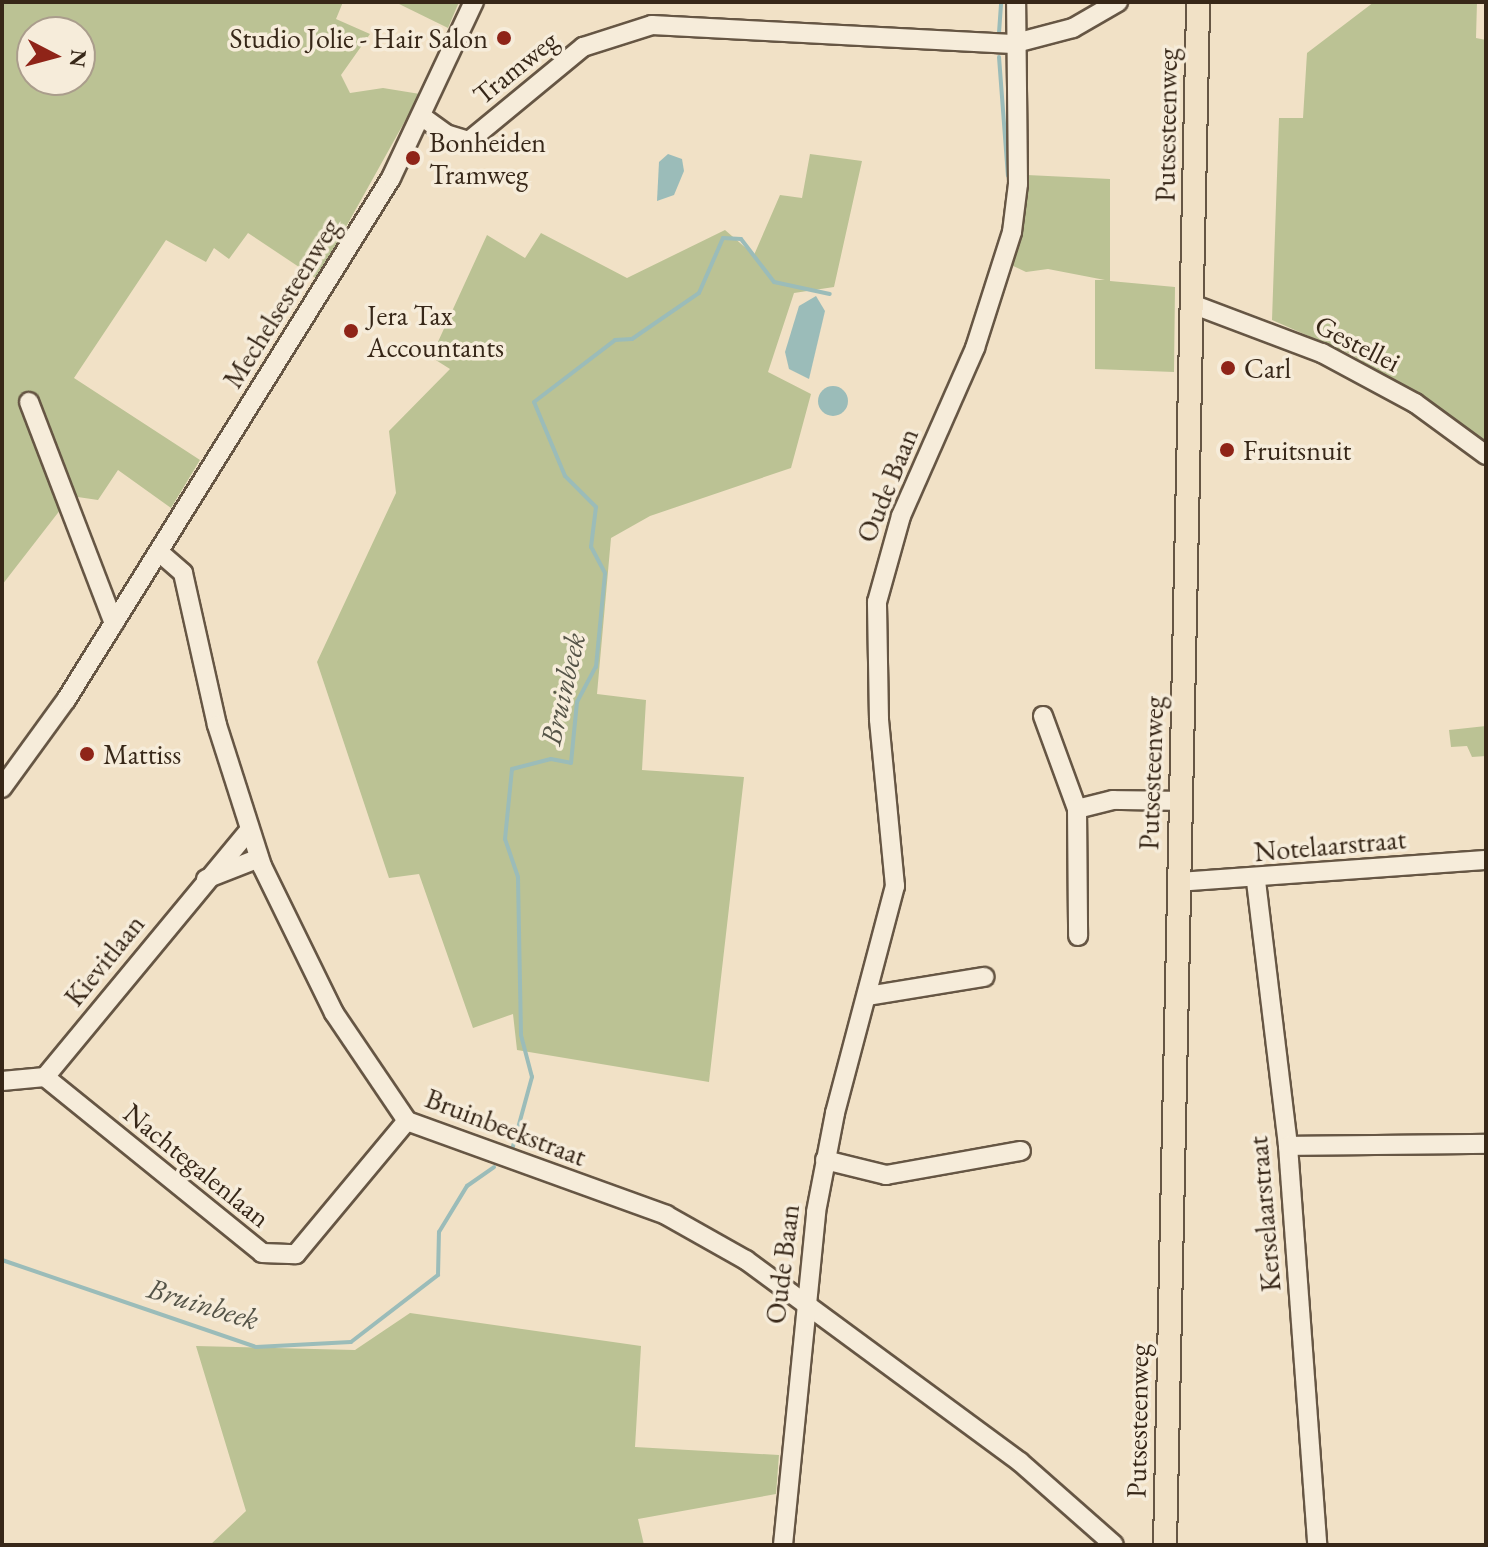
<!DOCTYPE html>
<html>
<head>
<meta charset="utf-8">
<style>
  body { margin:0 }
  #map { position:relative; width:1488px; height:1547px; overflow:hidden; background:#f1e1c6; font-family:"EB Garamond",serif }
  div>[style] { position:absolute }
  .green>* { inset:0; background:#bbc294 }
  .water>* { inset:0; background:#9bbcb9 }
  .round { border-radius:50% }
  .stream>* { height:4px; margin:-2px; padding:0 2px; transform-origin:2px; border-radius:2px; background:#9bbcb9 }
  .roads { filter:drop-shadow(2px 0 #665644) drop-shadow(-2px 0 #665644) drop-shadow(0 2px #665644) drop-shadow(0 -2px #665644) }
  .minor>* { height:18px; margin:-9px; padding:0 9px; transform-origin:9px; border-radius:9px; background:#f6ecda }
  .major>* { height:22px; margin:-11px; padding:0 11px; transform-origin:11px; border-radius:11px; background:#f1e1c6 }
  .dots>* { width:22px; height:22px; translate:-50% -50%; box-sizing:border-box; border:4px solid #f6ecda; border-radius:50% }
  span { translate:-50% -50%; white-space:nowrap; text-align:center; line-height:1.15; -webkit-text-stroke:7px #f6ecda; paint-order:stroke }
  .poi-label { font-size:28px; color:#372718 }
  .right { translate:-100% -50%; text-align:right }
  .left { translate:0 -50%; text-align:left }
  .street-label { font-size:28px; color:#372718 }
  .water-label { font-size:30px; color:#555448; font-style:italic }
  .frame { position:absolute; inset:0; border:4px solid #372718; pointer-events:none }
  .north { position:absolute; left:16px; top:16px; width:80px; height:80px; box-sizing:border-box; background:#f6ecda; border:2px solid #aa9d8c; border-radius:50%; rotate:96deg; font-size:22px; font-weight:700; line-height:32px; text-align:center; color:#372718 }
  .north::after { content:''; display:block; margin:auto; width:28px; height:36px; background:#8f2418; clip-path:polygon(50% 0,100% 100%,50% 72%,0 100%) }
</style>
</head>
<body>
<div id="map">
  <div class="green">
    <div style="clip-path:polygon(evenodd,2px 2px,343px 2px,336px 19px,370px 34px,341px 75px,350px 93px,383px 88px,420px 94px,317px 279px,248px 233px,229px 259px,214px 248px,206px 262px,166px 240px,74px 378px,200px 460px,171px 508px,118px 470px,98px 500px,71px 496px,2px 585px,2px 2px,32px 32px,80px 32px,80px 80px,32px 80px,32px 32px)"></div>
    <div style="clip-path:polygon(395px 2px,459px 2px,448px 28px)"></div>
    <div style="clip-path:polygon(1374px 2px,1477px 2px,1476px 38px,1486px 40px,1486px 443px,1352px 355px,1272px 320px,1279px 118px,1303px 118px,1307px 53px)"></div>
    <div style="clip-path:polygon(810px 154px,862px 161px,834px 287px,794px 293px,768px 372px,811px 394px,791px 468px,650px 516px,611px 538px,597px 694px,646px 700px,642px 770px,744px 777px,709px 1082px,517px 1050px,513px 1014px,473px 1028px,419px 874px,389px 878px,317px 662px,396px 493px,389px 431px,450px 369px,431px 357px,487px 235px,525px 258px,541px 233px,627px 278px,725px 230px,754px 255px,780px 195px,802px 198px)"></div>
    <div style="clip-path:polygon(1027px 175px,1110px 179px,1110px 281px,1175px 287px,1174px 372px,1095px 369px,1095px 280px,1105px 280px,1048px 269px,1026px 272px,1009px 264px)"></div>
    <div style="clip-path:polygon(1486px 726px,1486px 756px,1472px 757px,1467px 746px,1451px 747px,1449px 730px)"></div>
    <div style="clip-path:polygon(410px 1313px,641px 1346px,635px 1447px,779px 1455px,776px 1494px,638px 1519px,644px 1545px,210px 1545px,246px 1511px,196px 1346px,355px 1350px)"></div>
  </div>
  <div class="water">
    <div style="clip-path:polygon(668px 154px,682px 159px,684px 171px,674px 195px,657px 201px,659px 162px)"></div>
    <div style="clip-path:polygon(816px 296px,825px 311px,809px 379px,789px 369px,785px 352px,799px 306px)"></div>
    <div class="round" style="left:818px;top:386px;width:30px;height:30px"></div>
  </div>
  <div class="stream">
    <div style="left:999px;top:33px;width:31px;rotate:-86deg"></div>
    <div style="left:999px;top:57px;width:119px;rotate:85.7deg"></div>
    <div style="left:512px;top:1150px;width:76px;rotate:-74.7deg"></div>
    <div style="left:532px;top:1077px;width:43px;rotate:-104.7deg"></div>
    <div style="left:521px;top:1035px;width:158px;rotate:-91.1deg"></div>
    <div style="left:518px;top:877px;width:40px;rotate:-108.9deg"></div>
    <div style="left:505px;top:839px;width:70px;rotate:-84.3deg"></div>
    <div style="left:512px;top:769px;width:40px;rotate:-14.4deg"></div>
    <div style="left:551px;top:759px;width:20px;rotate:11deg"></div>
    <div style="left:571px;top:763px;width:61px;rotate:-84.4deg"></div>
    <div style="left:577px;top:702px;width:40px;rotate:-62deg"></div>
    <div style="left:596px;top:667px;width:94px;rotate:-84.5deg"></div>
    <div style="left:605px;top:573px;width:30px;rotate:-118deg"></div>
    <div style="left:591px;top:547px;width:40px;rotate:-82.9deg"></div>
    <div style="left:596px;top:507px;width:44px;rotate:-135deg"></div>
    <div style="left:565px;top:476px;width:80px;rotate:-112.7deg"></div>
    <div style="left:534px;top:402px;width:102px;rotate:-37.4deg"></div>
    <div style="left:615px;top:340px;width:17px;rotate:-3deg"></div>
    <div style="left:632px;top:339px;width:81px;rotate:-34.5deg"></div>
    <div style="left:699px;top:293px;width:60px;rotate:-66.4deg"></div>
    <div style="left:723px;top:238px;width:18px;rotate:3deg"></div>
    <div style="left:741px;top:239px;width:54px;rotate:52.5deg"></div>
    <div style="left:774px;top:282px;width:57px;rotate:12.1deg"></div>
    <div style="left:2px;top:1260px;width:268px;rotate:18.9deg"></div>
    <div style="left:256px;top:1347px;width:95px;rotate:-3deg"></div>
    <div style="left:351px;top:1342px;width:110px;rotate:-37.6deg"></div>
    <div style="left:438px;top:1275px;width:43px;rotate:-88.7deg"></div>
    <div style="left:439px;top:1232px;width:54px;rotate:-58.7deg"></div>
    <div style="left:467px;top:1186px;width:33px;rotate:-35deg"></div>
  </div>
  <div class="roads">
    <div class="minor">
      <div style="left:424px;top:118px;width:27px;rotate:36deg"></div>
      <div style="left:446px;top:134px;width:24px;rotate:17deg"></div>
      <div style="left:469px;top:141px;width:148px;rotate:-39.5deg"></div>
      <div style="left:583px;top:47px;width:72px;rotate:-17.7deg"></div>
      <div style="left:652px;top:25px;width:361px;rotate:3deg"></div>
      <div style="left:1012px;top:44px;width:63px;rotate:-14.7deg"></div>
      <div style="left:1073px;top:28px;width:52px;rotate:-30deg"></div>
      <div style="left:1192px;top:304px;width:139px;rotate:20.7deg"></div>
      <div style="left:1322px;top:353px;width:106px;rotate:28.3deg"></div>
      <div style="left:1415px;top:403px;width:88px;rotate:36.2deg"></div>
      <div style="left:29px;top:402px;width:237px;rotate:69deg"></div>
      <div style="left:159px;top:552px;width:32px;rotate:41deg"></div>
      <div style="left:183px;top:573px;width:156px;rotate:77.4deg"></div>
      <div style="left:217px;top:725px;width:148px;rotate:72.3deg"></div>
      <div style="left:262px;top:866px;width:164px;rotate:63.9deg"></div>
      <div style="left:334px;top:1013px;width:130px;rotate:55.9deg"></div>
      <div style="left:407px;top:1121px;width:276px;rotate:19.9deg"></div>
      <div style="left:666px;top:1215px;width:92px;rotate:29.4deg"></div>
      <div style="left:746px;top:1260px;width:340px;rotate:36.4deg"></div>
      <div style="left:1020px;top:1462px;width:125px;rotate:41.4deg"></div>
      <div style="left:1043px;top:716px;width:99px;rotate:69.9deg"></div>
      <div style="left:1077px;top:809px;width:127px;rotate:89.5deg"></div>
      <div style="left:2px;top:788px;width:109px;rotate:-54deg"></div>
      <div style="left:66px;top:700px;width:615px;rotate:-58.09deg"></div>
      <div style="left:391px;top:178px;width:195px;rotate:-64.8deg"></div>
      <div style="left:1077px;top:809px;width:37px;rotate:-14deg"></div>
      <div style="left:1113px;top:800px;width:68px;rotate:0.8deg"></div>
      <div style="left:206px;top:879px;width:57px;rotate:-21.6deg"></div>
      <div style="left:1256px;top:881px;width:267px;rotate:83.1deg"></div>
      <div style="left:1288px;top:1146px;width:400px;rotate:85.8deg"></div>
      <div style="left:1178px;top:882px;width:309px;rotate:-4.1deg"></div>
      <div style="left:868px;top:996px;width:118px;rotate:-9.3deg"></div>
      <div style="left:45px;top:1077px;width:320px;rotate:-50.4deg"></div>
      <div style="left:2px;top:1081px;width:43px;rotate:-5.3deg"></div>
      <div style="left:45px;top:1077px;width:279px;rotate:39deg"></div>
      <div style="left:262px;top:1253px;width:34px;rotate:2deg"></div>
      <div style="left:296px;top:1254px;width:173px;rotate:-50.2deg"></div>
      <div style="left:1288px;top:1146px;width:198px;rotate:-0.6deg"></div>
      <div style="left:825px;top:1160px;width:63px;rotate:13.8deg"></div>
      <div style="left:886px;top:1175px;width:137px;rotate:-10.1deg"></div>
      <div style="left:783px;top:1545px;width:335px;rotate:-84.3deg"></div>
      <div style="left:816px;top:1212px;width:101px;rotate:-79.1deg"></div>
      <div style="left:835px;top:1113px;width:235px;rotate:-75.2deg"></div>
      <div style="left:895px;top:886px;width:168px;rotate:-95.5deg"></div>
      <div style="left:879px;top:719px;width:117px;rotate:-91deg"></div>
      <div style="left:877px;top:602px;width:89px;rotate:-74.4deg"></div>
      <div style="left:901px;top:516px;width:184px;rotate:-66.2deg"></div>
      <div style="left:975px;top:348px;width:122px;rotate:-72.3deg"></div>
      <div style="left:1012px;top:232px;width:48px;rotate:-82.9deg"></div>
      <div style="left:1018px;top:184px;width:182px;rotate:-90.6deg"></div>
    </div>
    <div class="major">
      <div style="left:1165px;top:1545px;width:1543px;rotate:-88.77deg"></div>
    </div>
  </div>
  <div class="dots">
    <div style="left:504px;top:38px;background:#8f2418"></div>
    <div style="left:413px;top:158px;background:#8f2418"></div>
    <div style="left:351px;top:331px;background:#8f2418"></div>
    <div style="left:1228px;top:368px;background:#8f2418"></div>
    <div style="left:1227px;top:450px;background:#8f2418"></div>
    <div style="left:87px;top:754px;background:#8f2418"></div>
  </div>
  <div class="poi-label">
    <span class="right" style="left:488px;top:38px">Studio Jolie - Hair Salon</span>
    <span class="left" style="left:429px;top:158px">Bonheiden<br>Tramweg</span>
    <span class="left" style="left:367px;top:331px">Jera Tax<br>Accountants</span>
    <span class="left" style="left:1244px;top:368px">Carl</span>
    <span class="left" style="left:1243px;top:450px">Fruitsnuit</span>
    <span class="left" style="left:103px;top:754px">Mattiss</span>
  </div>
  <div class="street-label">
    <span style="left:515px;top:67px;rotate:-39deg">Tramweg</span>
    <span style="left:1166px;top:125px;rotate:-89deg">Putsesteenweg</span>
    <span style="left:281px;top:303px;rotate:-58deg">Mechelsesteenweg</span>
    <span style="left:1358px;top:343px;rotate:27deg">Gestellei</span>
    <span style="left:887px;top:485px;rotate:-68deg">Oude Baan</span>
    <span style="left:1151px;top:773px;rotate:-88deg">Putsesteenweg</span>
    <span style="left:1330px;top:845px;rotate:-5deg">Notelaarstraat</span>
    <span style="left:104px;top:960px;rotate:-51deg">Kievitlaan</span>
    <span style="left:506px;top:1127px;rotate:21deg">Bruinbeekstraat</span>
    <span style="left:197px;top:1165px;rotate:39deg">Nachtegalenlaan</span>
    <span style="left:1264px;top:1214px;rotate:-95deg">Kerselaarstraat</span>
    <span style="left:782px;top:1264px;rotate:-83deg">Oude Baan</span>
    <span style="left:1137px;top:1421px;rotate:-89deg">Putsesteenweg</span>
  </div>
  <div class="water-label">
    <span style="left:563px;top:689px;rotate:-77deg">Bruinbeek</span>
    <span style="left:203px;top:1304px;rotate:17deg">Bruinbeek</span>
  </div>
  <div class="frame"></div>
  <div class="north">N</div>
</div>
</body>
</html>
